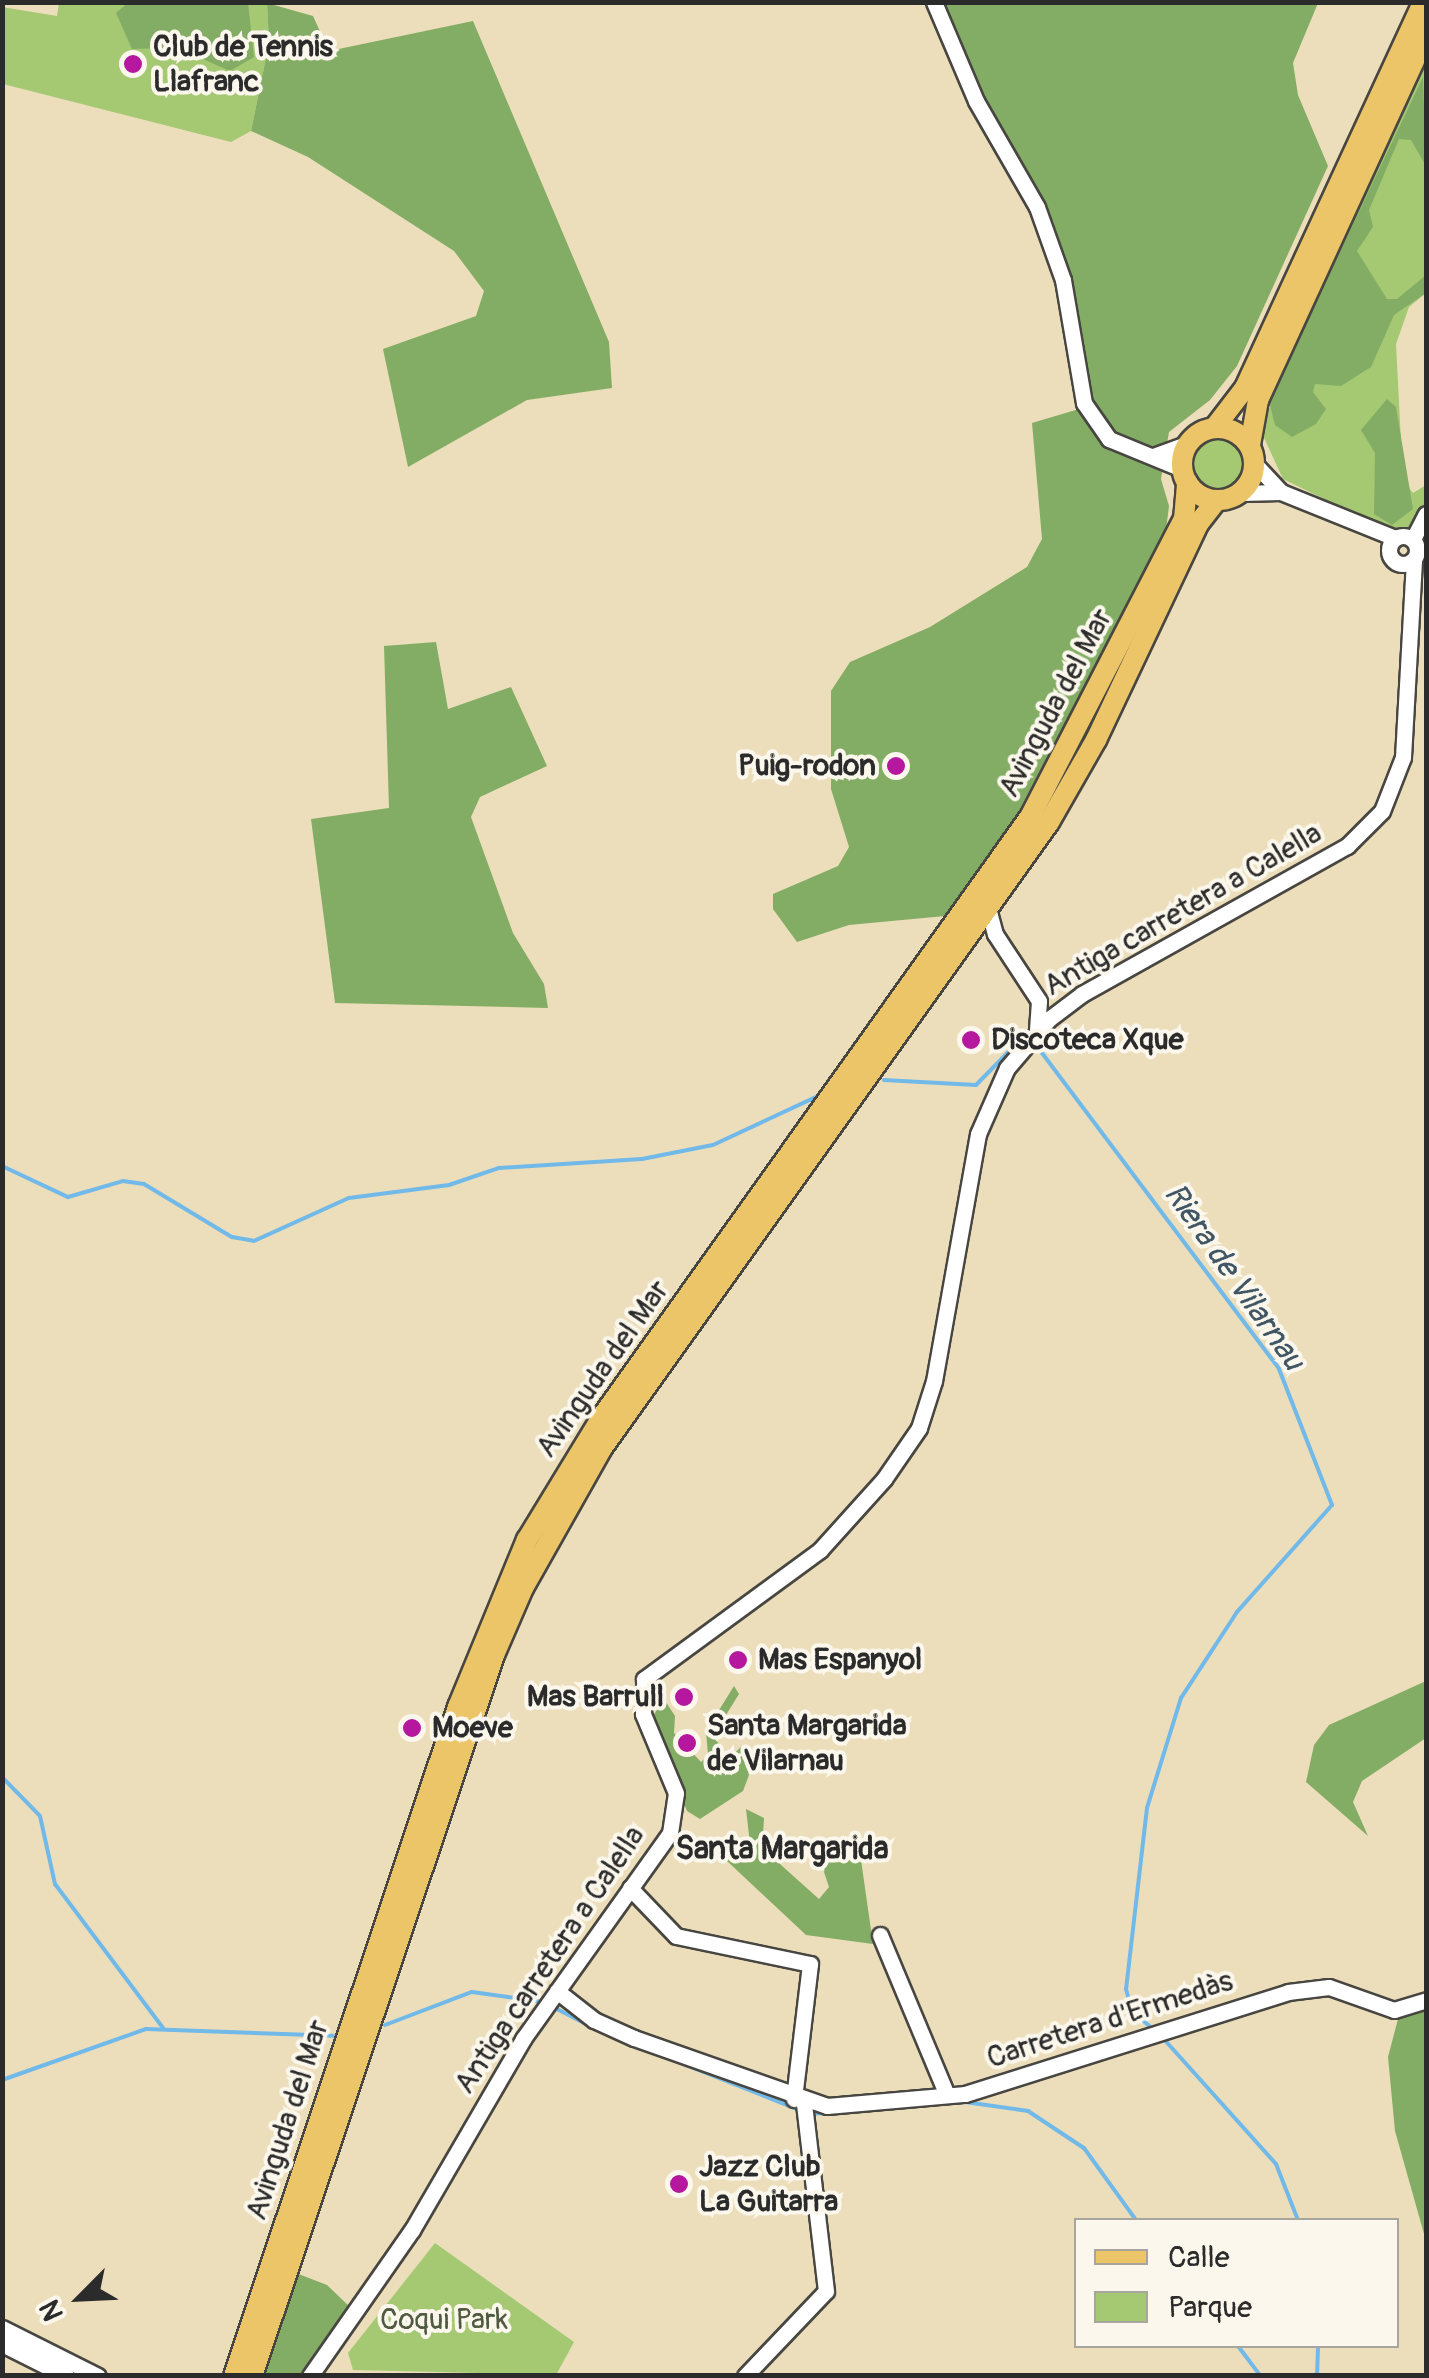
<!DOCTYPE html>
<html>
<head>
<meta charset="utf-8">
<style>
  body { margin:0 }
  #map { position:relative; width:1429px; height:2378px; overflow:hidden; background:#ecdebb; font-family:Pangolin,sans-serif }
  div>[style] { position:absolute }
  .green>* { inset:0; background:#a4c972 }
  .round { border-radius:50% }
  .forest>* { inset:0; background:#83ad64 }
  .stream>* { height:4px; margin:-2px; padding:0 2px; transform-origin:2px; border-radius:2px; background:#71b9e9 }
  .roads { filter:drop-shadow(2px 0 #484641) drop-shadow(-2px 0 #484641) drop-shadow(0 2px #484641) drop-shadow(0 -2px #484641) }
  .minor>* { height:15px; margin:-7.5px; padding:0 7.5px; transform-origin:7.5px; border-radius:7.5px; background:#fff }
  .minor>.ring { margin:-7.5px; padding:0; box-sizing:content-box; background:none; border:15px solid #fff; border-radius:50% }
  .major>* { height:20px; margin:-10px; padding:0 10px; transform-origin:10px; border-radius:10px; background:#edc569 }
  .major>.ring { margin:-10px; padding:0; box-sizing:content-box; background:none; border:20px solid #edc569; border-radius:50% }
  .dots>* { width:28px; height:28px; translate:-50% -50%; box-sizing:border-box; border:5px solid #fbf7ec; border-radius:50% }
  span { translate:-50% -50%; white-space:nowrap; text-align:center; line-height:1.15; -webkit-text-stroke:8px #fbf7ec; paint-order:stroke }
  .poi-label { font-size:30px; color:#2b2b2b; font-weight:700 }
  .left { translate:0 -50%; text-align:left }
  .right { translate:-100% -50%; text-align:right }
  .street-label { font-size:30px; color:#2b2b2b }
  .park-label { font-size:30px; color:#4f5a40 }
  .water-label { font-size:32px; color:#405664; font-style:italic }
  .neighbourhood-label { font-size:32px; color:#2b2b2b; font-weight:700 }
  .frame { position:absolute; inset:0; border:5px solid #2b2b2b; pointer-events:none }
  .legend { position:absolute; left:1074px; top:2218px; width:325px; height:130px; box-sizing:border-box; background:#fbf7ec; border:2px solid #a8a59f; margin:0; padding:12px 18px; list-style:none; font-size:30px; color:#2b2b2b }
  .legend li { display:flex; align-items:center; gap:20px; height:50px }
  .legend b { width:50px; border:2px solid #a8a59f }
  .north { position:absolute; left:30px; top:2248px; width:100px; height:100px; -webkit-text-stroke:8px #fbf7ec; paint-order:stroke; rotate:246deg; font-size:28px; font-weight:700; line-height:40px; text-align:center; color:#2b2b2b }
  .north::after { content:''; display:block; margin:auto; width:35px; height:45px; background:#2b2b2b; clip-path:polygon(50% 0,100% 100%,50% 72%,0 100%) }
</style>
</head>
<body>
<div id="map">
  <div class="green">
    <div style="clip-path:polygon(59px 3px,267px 3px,269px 43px,251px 131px,231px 142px,3px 84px,2px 7px,57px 16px)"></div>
    <div style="clip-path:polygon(1426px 60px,1426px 293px,1409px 307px,1396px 344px,1403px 480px,1413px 493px,1426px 485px,1426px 507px,1414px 525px,1396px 534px,1283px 479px,1260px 429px)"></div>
    <div class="round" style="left:1194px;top:439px;width:50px;height:50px"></div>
    <div style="clip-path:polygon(435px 2243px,574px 2342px,556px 2375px,353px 2370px,348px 2353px)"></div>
  </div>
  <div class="forest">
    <div style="clip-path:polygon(129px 2px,248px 3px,254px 57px,230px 71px,205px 60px,192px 37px,169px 48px,132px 49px,116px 13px)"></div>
    <div style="clip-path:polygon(267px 3px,313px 16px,329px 51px,473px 21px,609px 342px,612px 388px,527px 400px,408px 467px,383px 349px,476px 316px,484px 291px,454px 251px,308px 157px,251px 131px,269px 43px)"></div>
    <div style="clip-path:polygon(927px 3px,1318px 3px,1293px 63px,1298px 95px,1328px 166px,1237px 366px,1210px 400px,1169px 432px,1161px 479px,1169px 506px,1166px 530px,1011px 826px,945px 916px,849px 925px,797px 942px,773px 909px,773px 894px,838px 866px,849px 847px,831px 789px,831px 691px,850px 662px,930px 627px,1027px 567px,1042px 539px,1032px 423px,1079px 409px,1067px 314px,1038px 215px)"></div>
    <div style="clip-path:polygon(1423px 77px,1426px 166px,1411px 140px,1399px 139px,1369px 210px,1373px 227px,1357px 251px,1387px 299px,1397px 299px,1426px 275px,1426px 293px,1394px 315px,1371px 367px,1341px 386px,1315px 384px,1313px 392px,1326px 409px,1316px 424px,1292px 437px,1275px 425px,1269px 401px)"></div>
    <div style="clip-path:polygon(1387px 399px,1396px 407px,1413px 509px,1392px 525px,1374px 514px,1375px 453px,1361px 430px)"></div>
    <div style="clip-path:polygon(436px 642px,448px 709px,511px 687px,547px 766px,480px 797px,471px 817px,513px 933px,544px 984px,548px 1008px,335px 1003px,311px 819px,389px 808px,384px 646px)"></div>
    <div style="clip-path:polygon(1426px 1681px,1426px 1738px,1362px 1781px,1353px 1802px,1368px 1836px,1306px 1782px,1314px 1745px,1329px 1725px)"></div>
    <div style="clip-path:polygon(734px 1686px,739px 1694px,713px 1736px,729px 1758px,741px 1747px,749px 1775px,743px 1791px,700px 1819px,687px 1811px,651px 1719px,664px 1699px,675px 1716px,674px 1733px,701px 1762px,708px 1755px,706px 1731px)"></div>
    <div style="clip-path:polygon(746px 1809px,764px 1818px,763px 1835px,781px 1865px,819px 1899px,829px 1887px,823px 1869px,829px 1861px,861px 1860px,873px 1944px,806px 1935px,727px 1861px,722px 1852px,729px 1842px,737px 1851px,750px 1844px)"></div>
    <div style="clip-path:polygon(1426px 2009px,1426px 2241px,1395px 2131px,1388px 2057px,1398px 2019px)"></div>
    <div style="clip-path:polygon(296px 2273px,327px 2285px,350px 2307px,301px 2375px,261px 2376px)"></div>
  </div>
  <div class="stream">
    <div style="left:1036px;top:1045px;width:405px;rotate:53.1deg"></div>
    <div style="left:1279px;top:1369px;width:146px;rotate:68.7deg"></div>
    <div style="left:1332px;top:1505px;width:143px;rotate:131.6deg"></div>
    <div style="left:1237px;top:1612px;width:103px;rotate:123.1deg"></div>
    <div style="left:1181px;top:1698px;width:115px;rotate:107.2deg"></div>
    <div style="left:1147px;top:1808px;width:182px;rotate:96.6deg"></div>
    <div style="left:1126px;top:1989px;width:23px;rotate:75deg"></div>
    <div style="left:1132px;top:2011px;width:29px;rotate:41deg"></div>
    <div style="left:884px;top:1080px;width:92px;rotate:3.1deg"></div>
    <div style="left:976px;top:1085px;width:67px;rotate:-45.6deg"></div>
    <div style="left:825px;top:1087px;width:26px;rotate:-51deg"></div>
    <div style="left:2px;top:1166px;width:73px;rotate:25.2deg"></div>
    <div style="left:68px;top:1197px;width:57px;rotate:-16.2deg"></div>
    <div style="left:123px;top:1181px;width:21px;rotate:8deg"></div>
    <div style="left:144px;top:1184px;width:103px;rotate:31.1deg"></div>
    <div style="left:232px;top:1237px;width:22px;rotate:10deg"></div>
    <div style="left:254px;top:1241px;width:104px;rotate:-24.4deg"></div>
    <div style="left:349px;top:1198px;width:101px;rotate:-7.4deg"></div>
    <div style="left:449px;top:1185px;width:53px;rotate:-18.8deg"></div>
    <div style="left:499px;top:1168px;width:143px;rotate:-3.6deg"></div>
    <div style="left:642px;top:1159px;width:72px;rotate:-11.2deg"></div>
    <div style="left:713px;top:1145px;width:118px;rotate:-25deg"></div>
    <div style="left:2px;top:1777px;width:54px;rotate:45.7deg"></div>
    <div style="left:40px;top:1816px;width:70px;rotate:77.6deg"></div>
    <div style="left:55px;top:1884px;width:180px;rotate:53.1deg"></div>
    <div style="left:551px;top:2006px;width:46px;rotate:27.1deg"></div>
    <div style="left:385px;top:2025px;width:93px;rotate:-20.8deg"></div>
    <div style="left:472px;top:1992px;width:72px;rotate:8deg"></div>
    <div style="left:600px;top:2031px;width:212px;rotate:21.6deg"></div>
    <div style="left:1162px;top:2037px;width:171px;rotate:48.1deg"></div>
    <div style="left:1276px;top:2164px;width:60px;rotate:68.6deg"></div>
    <div style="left:2px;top:2080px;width:153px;rotate:-19.5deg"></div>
    <div style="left:146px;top:2029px;width:187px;rotate:2.1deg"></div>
    <div style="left:810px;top:2114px;width:155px;rotate:-4.4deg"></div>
    <div style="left:965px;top:2102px;width:64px;rotate:8.1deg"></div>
    <div style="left:1028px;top:2111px;width:67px;rotate:33.5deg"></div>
    <div style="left:1084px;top:2148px;width:89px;rotate:54.2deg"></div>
    <div style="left:1238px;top:2346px;width:38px;rotate:53deg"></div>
    <div style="left:1317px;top:2376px;width:30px;rotate:-88deg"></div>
  </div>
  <div class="roads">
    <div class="minor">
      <div style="left:934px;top:2px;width:108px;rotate:67deg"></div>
      <div style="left:976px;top:101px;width:122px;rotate:60.1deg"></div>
      <div style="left:1037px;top:207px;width:77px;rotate:70.4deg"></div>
      <div style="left:1063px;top:280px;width:125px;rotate:80.3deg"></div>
      <div style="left:1084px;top:403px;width:44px;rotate:55.2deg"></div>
      <div style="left:1109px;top:439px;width:79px;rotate:22.3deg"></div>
      <div style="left:1153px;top:456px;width:38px;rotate:-20deg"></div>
      <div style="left:1255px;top:464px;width:38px;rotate:47deg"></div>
      <div style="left:1241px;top:493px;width:40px;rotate:-1.4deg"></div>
      <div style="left:1281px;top:492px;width:123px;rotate:22deg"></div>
      <div class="ring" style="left:1389px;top:536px;width:13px;height:13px"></div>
      <div style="left:1413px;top:539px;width:28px;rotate:-63deg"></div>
      <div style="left:988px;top:908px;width:27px;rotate:75deg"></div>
      <div style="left:995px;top:934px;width:80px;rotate:56.7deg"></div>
      <div style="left:1039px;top:1001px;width:31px;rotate:94deg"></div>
      <div style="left:630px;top:1888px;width:66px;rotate:46.2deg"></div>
      <div style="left:676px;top:1936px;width:137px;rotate:11.8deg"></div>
      <div style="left:810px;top:1964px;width:136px;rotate:96.8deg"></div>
      <div style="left:880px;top:1935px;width:173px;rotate:67.3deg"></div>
      <div style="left:557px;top:1991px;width:47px;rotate:38.1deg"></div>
      <div style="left:594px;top:2020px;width:44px;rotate:24.2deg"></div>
      <div style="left:634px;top:2038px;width:205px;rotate:19.4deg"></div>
      <div style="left:827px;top:2106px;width:139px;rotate:-5deg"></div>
      <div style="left:965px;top:2094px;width:339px;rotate:-17.5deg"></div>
      <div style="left:1288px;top:1992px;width:41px;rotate:-7deg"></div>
      <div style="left:1329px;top:1987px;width:69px;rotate:19.5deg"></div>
      <div style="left:1394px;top:2010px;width:34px;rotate:-17deg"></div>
      <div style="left:2px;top:2328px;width:107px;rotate:26.6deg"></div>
      <div style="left:2px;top:2344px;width:72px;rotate:26.6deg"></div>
      <div style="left:310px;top:2376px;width:178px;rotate:-55.1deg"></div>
      <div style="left:412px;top:2230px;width:221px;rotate:-59.8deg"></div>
      <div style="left:523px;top:2039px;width:253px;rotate:-54.5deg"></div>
      <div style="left:670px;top:1833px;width:40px;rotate:-81.5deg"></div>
      <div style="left:676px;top:1793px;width:86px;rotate:-112.7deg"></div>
      <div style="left:643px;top:1714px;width:35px;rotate:-88deg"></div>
      <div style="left:644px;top:1679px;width:218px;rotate:-36.2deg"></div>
      <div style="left:820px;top:1550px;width:96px;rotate:-48deg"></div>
      <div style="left:884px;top:1479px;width:62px;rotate:-55.5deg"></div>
      <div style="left:919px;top:1428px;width:49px;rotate:-72.3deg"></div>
      <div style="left:934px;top:1381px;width:251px;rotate:-79.9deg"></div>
      <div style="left:978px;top:1134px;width:72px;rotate:-66.3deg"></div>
      <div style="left:1007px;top:1068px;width:65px;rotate:-49.4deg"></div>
      <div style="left:1049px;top:1019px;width:41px;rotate:-37.1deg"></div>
      <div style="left:1082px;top:994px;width:304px;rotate:-29.2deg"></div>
      <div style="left:1347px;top:846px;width:49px;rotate:-45deg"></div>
      <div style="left:1382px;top:811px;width:58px;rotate:-68.7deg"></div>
      <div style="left:1403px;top:757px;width:197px;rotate:-86.8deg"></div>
      <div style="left:745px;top:2376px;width:117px;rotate:-46.4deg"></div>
      <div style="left:826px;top:2291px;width:189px;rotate:-96.7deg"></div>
    </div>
    <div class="major">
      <div style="left:1215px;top:427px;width:49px;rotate:-52.4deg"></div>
      <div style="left:1245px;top:388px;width:425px;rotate:-65.2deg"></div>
      <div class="ring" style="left:1182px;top:428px;width:52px;height:52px"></div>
      <div style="left:1250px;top:445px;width:46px;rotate:-79.9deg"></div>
      <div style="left:1258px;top:400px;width:403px;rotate:-65.3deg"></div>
      <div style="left:234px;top:2376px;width:706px;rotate:-71.49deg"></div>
      <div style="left:458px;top:1707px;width:181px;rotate:-67.6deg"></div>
      <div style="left:527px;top:1540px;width:144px;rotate:-58.6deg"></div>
      <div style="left:602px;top:1417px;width:737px;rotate:-54.5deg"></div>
      <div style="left:1030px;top:817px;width:335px;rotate:-62.7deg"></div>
      <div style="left:1184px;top:519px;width:37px;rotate:-85deg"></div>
      <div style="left:252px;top:2376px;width:761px;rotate:-71.45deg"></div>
      <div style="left:494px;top:1655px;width:73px;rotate:-66.6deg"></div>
      <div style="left:523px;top:1588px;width:161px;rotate:-60.6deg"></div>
      <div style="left:602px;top:1448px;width:769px;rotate:-54.47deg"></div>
      <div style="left:1049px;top:822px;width:95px;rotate:-60.2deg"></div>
      <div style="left:1096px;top:740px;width:239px;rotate:-64.7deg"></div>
      <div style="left:1198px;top:524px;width:29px;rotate:-52deg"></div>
    </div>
  </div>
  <div class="dots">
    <div style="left:133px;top:64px;background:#b5179e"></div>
    <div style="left:896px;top:766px;background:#b5179e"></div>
    <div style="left:971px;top:1040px;background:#b5179e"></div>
    <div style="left:738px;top:1660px;background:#b5179e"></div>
    <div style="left:684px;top:1697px;background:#b5179e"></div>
    <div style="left:412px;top:1728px;background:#b5179e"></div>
    <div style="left:687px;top:1743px;background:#b5179e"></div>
    <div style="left:679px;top:2184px;background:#b5179e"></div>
  </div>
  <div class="poi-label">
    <span class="left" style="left:153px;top:64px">Club de Tennis<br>Llafranc</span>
    <span class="right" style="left:876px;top:766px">Puig-rodon</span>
    <span class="left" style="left:991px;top:1040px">Discoteca Xque</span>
    <span class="left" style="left:758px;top:1660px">Mas Espanyol</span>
    <span class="right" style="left:664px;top:1697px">Mas Barrull</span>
    <span class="left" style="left:707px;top:1743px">Santa Margarida<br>de Vilarnau</span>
    <span class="left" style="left:432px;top:1728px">Moeve</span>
    <span class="left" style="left:699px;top:2184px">Jazz Club<br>La Guitarra</span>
  </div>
  <div class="street-label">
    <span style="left:1056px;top:703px;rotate:-62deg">Avinguda del Mar</span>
    <span style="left:1183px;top:910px;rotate:-30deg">Antiga carretera a Calella</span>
    <span style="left:603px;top:1369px;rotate:-55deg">Avinguda del Mar</span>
    <span style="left:550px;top:1960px;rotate:-56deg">Antiga carretera a Calella</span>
    <span style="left:1110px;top:2020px;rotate:-18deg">Carretera d'Ermedàs</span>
    <span style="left:288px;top:2120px;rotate:-72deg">Avinguda del Mar</span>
  </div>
  <div class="park-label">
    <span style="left:444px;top:2320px">Coqui Park</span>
  </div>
  <div class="water-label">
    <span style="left:1234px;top:1277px;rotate:55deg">Riera de Vilarnau</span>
  </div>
  <div class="neighbourhood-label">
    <span style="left:782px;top:1849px">Santa Margarida</span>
  </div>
  <div class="frame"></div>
  <ul class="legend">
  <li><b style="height:12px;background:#edc569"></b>Calle</li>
  <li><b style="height:28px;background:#a4c972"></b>Parque</li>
  </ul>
  <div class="north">N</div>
</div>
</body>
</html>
